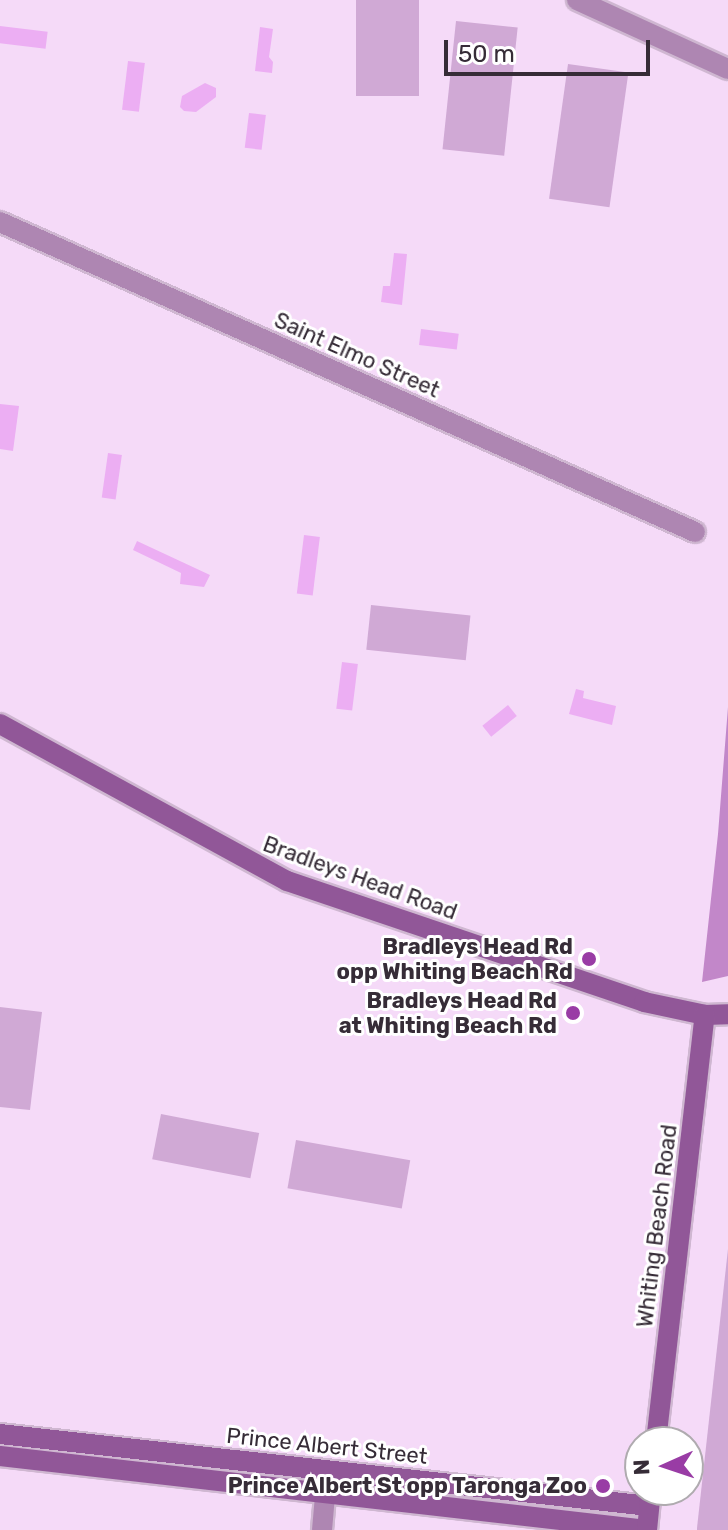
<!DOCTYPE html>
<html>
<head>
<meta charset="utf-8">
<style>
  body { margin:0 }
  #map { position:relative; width:728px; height:1530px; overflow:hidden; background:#f5daf8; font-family:Rubik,sans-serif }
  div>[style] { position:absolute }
  .green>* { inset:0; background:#d0a9d5; transform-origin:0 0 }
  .forest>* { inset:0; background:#c287c9 }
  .water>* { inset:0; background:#ecaef3; transform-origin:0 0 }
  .roads { filter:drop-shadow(2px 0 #cfb7d1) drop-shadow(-2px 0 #cfb7d1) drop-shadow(0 2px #cfb7d1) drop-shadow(0 -2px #cfb7d1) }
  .street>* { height:20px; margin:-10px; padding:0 10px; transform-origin:10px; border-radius:10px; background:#ae86b2 }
  .secondary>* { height:20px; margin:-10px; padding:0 10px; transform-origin:10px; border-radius:10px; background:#915798 }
  .dots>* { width:22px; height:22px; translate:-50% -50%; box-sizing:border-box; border:4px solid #fff; border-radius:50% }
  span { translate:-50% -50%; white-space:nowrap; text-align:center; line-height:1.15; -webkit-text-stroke:6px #fff; paint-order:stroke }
  .street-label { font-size:22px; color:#362c37 }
  .poi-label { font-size:22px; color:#362c37; font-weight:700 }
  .right { translate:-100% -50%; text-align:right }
  .north { position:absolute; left:624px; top:1426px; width:80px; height:80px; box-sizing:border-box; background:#fff; border:2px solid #afabaf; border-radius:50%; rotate:267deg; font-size:22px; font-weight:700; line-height:32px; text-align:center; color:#362c37 }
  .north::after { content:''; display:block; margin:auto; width:28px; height:36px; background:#993ca5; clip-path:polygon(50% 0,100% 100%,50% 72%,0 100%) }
  .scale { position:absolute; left:444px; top:40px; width:206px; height:36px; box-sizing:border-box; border:4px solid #362c37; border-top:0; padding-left:10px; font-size:24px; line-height:28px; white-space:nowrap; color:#362c37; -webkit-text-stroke:6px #fff; paint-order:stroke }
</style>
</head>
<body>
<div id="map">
  <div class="green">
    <div style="left:356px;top:0;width:63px;height:96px"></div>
    <div style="left:456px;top:21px;width:62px;height:129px;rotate:6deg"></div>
    <div style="left:568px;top:64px;width:61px;height:136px;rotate:8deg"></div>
    <div style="left:371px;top:605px;width:100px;height:45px;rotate:6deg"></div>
    <div style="clip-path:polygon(0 1007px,42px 1012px,30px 1110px,0 1107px)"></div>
    <div style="left:161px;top:1114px;width:100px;height:46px;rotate:11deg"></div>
    <div style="left:296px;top:1140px;width:116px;height:49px;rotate:10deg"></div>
    <div style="clip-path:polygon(728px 1249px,728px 1530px,697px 1530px,697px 1528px)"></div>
  </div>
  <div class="forest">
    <div style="clip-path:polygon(728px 707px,728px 976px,702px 982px,718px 834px)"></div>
  </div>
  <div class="water">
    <div style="left:0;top:26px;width:48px;height:17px;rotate:7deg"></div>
    <div style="clip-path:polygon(260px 27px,273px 29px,269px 57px,273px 62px,272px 73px,255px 71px)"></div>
    <div style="left:128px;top:61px;width:17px;height:49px;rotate:7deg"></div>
    <div style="clip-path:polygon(205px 83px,216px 88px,216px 97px,196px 112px,184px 111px,180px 107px,182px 96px)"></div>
    <div style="left:249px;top:113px;width:17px;height:35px;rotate:7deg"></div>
    <div style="clip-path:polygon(394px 253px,407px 254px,402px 305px,381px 302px,383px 286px,390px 286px)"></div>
    <div style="left:421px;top:329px;width:38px;height:16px;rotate:7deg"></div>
    <div style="clip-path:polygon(0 404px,19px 406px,13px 451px,0 449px)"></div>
    <div style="left:108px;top:453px;width:14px;height:45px;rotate:8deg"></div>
    <div style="left:304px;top:535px;width:16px;height:59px;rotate:7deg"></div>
    <div style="clip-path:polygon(137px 541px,210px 575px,204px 587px,180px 584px,181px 573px,133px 550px)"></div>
    <div style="left:342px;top:662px;width:16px;height:47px;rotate:7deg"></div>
    <div style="clip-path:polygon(576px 689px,584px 691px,583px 698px,616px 706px,612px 725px,569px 714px)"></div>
    <div style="left:508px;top:705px;width:14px;height:33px;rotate:51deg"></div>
  </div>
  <div class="roads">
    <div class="street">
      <div style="left:577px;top:0;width:166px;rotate:24.6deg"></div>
      <div style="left:0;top:222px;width:761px;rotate:24.04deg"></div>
      <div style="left:322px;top:1530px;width:36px;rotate:-85deg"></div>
    </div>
    <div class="secondary">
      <div style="left:0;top:724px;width:327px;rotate:28.7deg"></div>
      <div style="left:287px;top:881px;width:377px;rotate:18.7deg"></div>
      <div style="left:644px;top:1002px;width:62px;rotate:12deg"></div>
      <div style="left:705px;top:1015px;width:23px;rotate:-2deg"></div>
      <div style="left:0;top:1434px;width:653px;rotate:6.33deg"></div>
      <div style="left:656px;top:1442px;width:430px;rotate:-83.5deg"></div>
      <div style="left:0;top:1456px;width:651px;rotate:6.52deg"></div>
      <div style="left:647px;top:1530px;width:40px;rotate:-84.3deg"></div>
    </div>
  </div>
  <div class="dots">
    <div style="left:589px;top:959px;background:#993ca5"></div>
    <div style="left:573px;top:1013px;background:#993ca5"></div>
    <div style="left:603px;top:1486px;background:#993ca5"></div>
  </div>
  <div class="street-label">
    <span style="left:357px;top:355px;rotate:24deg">Saint Elmo Street</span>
    <span style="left:360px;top:878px;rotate:20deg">Bradleys Head Road</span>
    <span style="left:657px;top:1226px;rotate:-83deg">Whiting Beach Road</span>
    <span style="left:327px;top:1446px;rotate:6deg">Prince Albert Street</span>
  </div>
  <div class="poi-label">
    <span class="right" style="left:573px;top:959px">Bradleys Head Rd<br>opp Whiting Beach Rd</span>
    <span class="right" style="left:557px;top:1013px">Bradleys Head Rd<br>at Whiting Beach Rd</span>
    <span class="right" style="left:587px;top:1486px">Prince Albert St opp Taronga Zoo</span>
  </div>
  <div class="north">N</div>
  <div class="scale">50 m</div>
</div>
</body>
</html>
